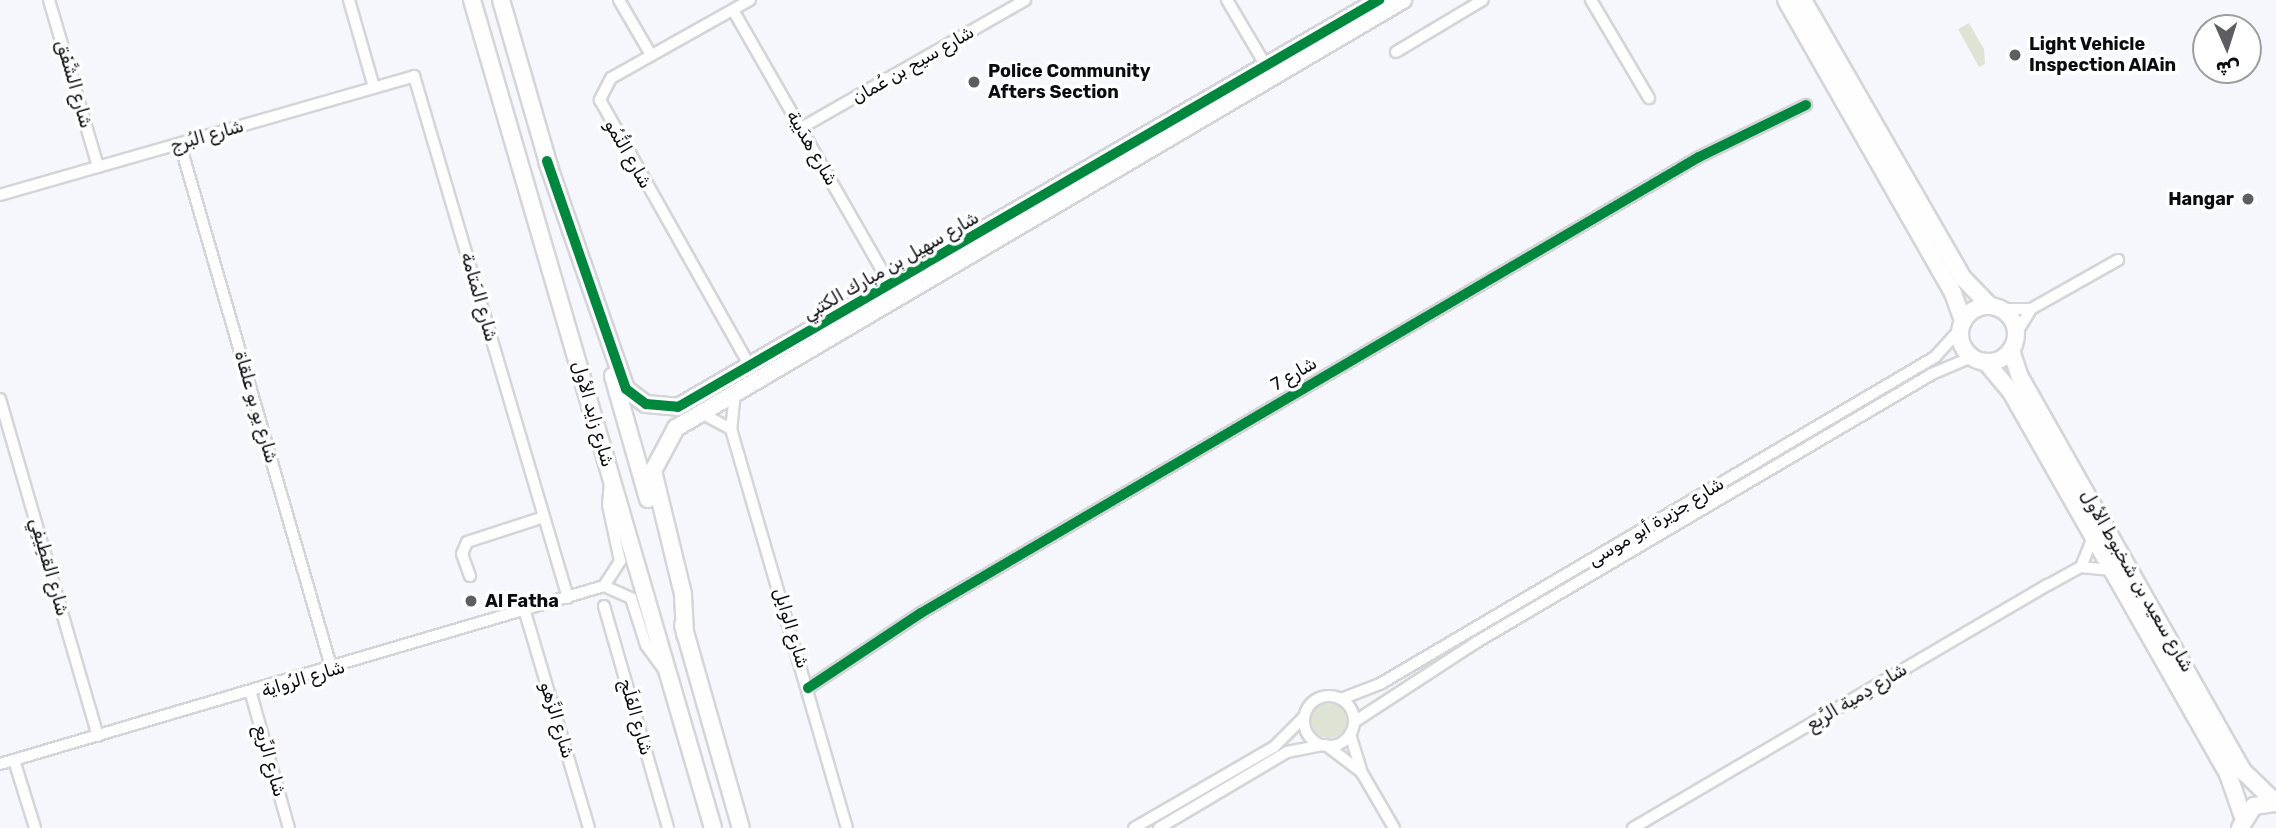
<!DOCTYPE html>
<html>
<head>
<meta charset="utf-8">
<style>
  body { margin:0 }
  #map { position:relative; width:2276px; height:828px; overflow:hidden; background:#f6f7fc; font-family:Rubik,"Noto Naskh Arabic",sans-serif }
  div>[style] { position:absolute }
  .green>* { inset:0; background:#dee4d3 }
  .round { border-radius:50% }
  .roads { filter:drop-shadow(2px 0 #d4d5d8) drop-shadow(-2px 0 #d4d5d8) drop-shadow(0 2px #d4d5d8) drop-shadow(0 -2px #d4d5d8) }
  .street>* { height:10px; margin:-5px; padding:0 5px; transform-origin:5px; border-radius:5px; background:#fefeff }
  .street>.ring { margin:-5px; padding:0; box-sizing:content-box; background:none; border:10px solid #fefeff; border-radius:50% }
  .secondary>* { height:16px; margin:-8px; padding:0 8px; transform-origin:8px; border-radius:8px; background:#fefeff }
  .secondary>.ring { margin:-8px; padding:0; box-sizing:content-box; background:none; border:16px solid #fefeff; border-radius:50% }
  .cycleway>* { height:10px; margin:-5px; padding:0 5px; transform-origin:5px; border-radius:5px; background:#00873e }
  .dots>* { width:19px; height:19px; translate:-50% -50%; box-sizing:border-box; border:4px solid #fff; border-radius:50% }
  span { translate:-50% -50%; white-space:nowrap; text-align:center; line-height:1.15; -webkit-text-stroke:7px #fff; paint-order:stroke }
  .poi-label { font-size:18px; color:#0b0c0f; font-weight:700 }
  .left { translate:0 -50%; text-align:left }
  .right { translate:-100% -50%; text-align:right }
  .street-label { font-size:18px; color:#0b0c0f }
  .north { position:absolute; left:2192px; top:14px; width:70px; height:70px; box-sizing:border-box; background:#fff; border:2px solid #9d9e9f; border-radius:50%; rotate:177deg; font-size:19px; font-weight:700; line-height:28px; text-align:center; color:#0b0c0f }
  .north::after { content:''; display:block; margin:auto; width:24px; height:32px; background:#5d5e62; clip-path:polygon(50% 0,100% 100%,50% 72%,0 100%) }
</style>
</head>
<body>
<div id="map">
  <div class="green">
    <div style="clip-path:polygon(1969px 23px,1984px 49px,1985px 64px,1979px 67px,1958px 29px)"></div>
    <div class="round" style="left:1311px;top:702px;width:36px;height:36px"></div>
  </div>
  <div class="roads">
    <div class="street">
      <div style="left:49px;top:0;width:174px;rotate:73.6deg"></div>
      <div style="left:349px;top:0;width:91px;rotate:74deg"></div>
      <div style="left:619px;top:0;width:64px;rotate:59.8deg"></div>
      <div style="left:750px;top:0;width:159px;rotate:150.7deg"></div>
      <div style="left:611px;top:78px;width:25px;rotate:117deg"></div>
      <div style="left:600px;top:100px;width:308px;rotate:60.6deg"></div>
      <div style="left:1227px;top:0;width:77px;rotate:59.4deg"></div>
      <div style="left:1591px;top:0;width:114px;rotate:59.4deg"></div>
      <div style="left:733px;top:10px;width:318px;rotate:60.2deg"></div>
      <div style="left:1396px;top:52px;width:101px;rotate:-30.9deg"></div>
      <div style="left:801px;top:128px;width:258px;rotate:-29.7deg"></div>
      <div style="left:180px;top:144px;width:548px;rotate:73.88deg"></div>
      <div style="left:0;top:195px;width:431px;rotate:-16deg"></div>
      <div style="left:414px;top:76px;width:544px;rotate:73.56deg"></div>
      <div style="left:2002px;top:309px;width:29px"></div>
      <div style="left:2031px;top:309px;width:100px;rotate:-29.4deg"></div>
      <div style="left:2016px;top:334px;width:29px;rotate:-59deg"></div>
      <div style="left:735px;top:393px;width:36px;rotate:96deg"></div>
      <div style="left:731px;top:429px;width:416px;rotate:73.8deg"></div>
      <div style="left:0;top:399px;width:351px;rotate:73.8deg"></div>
      <div style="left:701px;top:413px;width:34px;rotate:28deg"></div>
      <div style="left:2081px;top:567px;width:31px;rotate:-68deg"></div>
      <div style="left:470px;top:576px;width:23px;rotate:-110deg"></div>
      <div style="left:462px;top:554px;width:13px;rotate:-67deg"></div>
      <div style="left:467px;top:542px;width:81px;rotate:-18deg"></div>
      <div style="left:604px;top:586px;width:30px;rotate:24deg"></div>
      <div style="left:631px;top:598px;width:49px;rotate:72.3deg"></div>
      <div style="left:646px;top:645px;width:32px;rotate:54deg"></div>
      <div style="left:604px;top:606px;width:231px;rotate:73.9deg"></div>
      <div style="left:525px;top:612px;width:225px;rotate:73.5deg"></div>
      <div style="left:808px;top:688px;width:136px;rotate:-33.6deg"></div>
      <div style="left:921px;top:613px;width:902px;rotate:-30.38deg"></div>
      <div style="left:1699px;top:157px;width:119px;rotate:-25.9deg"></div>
      <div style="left:251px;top:694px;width:139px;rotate:74.2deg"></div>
      <div class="ring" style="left:1304px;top:696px;width:40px;height:40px"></div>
      <div style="left:1341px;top:699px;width:42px;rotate:-21deg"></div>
      <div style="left:1380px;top:684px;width:644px;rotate:-30.51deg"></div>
      <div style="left:1935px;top:357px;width:38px;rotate:-48deg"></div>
      <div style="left:1354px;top:722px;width:145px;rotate:-33.1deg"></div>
      <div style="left:1475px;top:643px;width:530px;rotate:-30.48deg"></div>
      <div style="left:1932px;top:374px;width:43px;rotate:-23deg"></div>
      <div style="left:1350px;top:734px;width:41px;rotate:72.9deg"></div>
      <div style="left:1362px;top:773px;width:64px;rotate:59.8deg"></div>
      <div style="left:1326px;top:745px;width:43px;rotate:37.4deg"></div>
      <div style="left:14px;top:760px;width:71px;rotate:72.8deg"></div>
      <div style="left:0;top:764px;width:630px;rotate:-16.42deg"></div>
      <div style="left:604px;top:586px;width:30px;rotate:-57deg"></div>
      <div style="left:620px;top:561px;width:57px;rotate:-102.1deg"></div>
      <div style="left:608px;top:505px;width:24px;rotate:-85deg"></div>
      <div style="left:1134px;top:828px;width:162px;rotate:-30.1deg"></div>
      <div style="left:1274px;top:747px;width:42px;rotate:-45deg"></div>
      <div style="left:1159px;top:828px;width:149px;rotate:-30.7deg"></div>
      <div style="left:1287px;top:752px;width:36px;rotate:-11deg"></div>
      <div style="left:1633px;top:828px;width:481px;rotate:-30.4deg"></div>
      <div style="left:2048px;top:585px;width:38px;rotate:-29deg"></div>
      <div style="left:2081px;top:567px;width:30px;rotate:6deg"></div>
    </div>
    <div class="secondary">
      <div style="left:472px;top:0;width:862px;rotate:73.77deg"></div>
      <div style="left:501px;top:0;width:177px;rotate:73.9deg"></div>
      <div style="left:1786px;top:0;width:337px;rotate:60.3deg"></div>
      <div style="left:1953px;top:293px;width:30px;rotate:70deg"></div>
      <div style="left:1803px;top:0;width:321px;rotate:60.1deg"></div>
      <div style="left:1963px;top:278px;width:39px;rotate:46deg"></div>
      <div style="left:547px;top:161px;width:241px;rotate:70.9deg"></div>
      <div style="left:626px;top:389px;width:25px;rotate:37deg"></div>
      <div style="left:646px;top:404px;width:32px;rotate:5deg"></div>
      <div style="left:678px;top:407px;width:811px;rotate:-30.14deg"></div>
      <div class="ring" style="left:1960px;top:306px;width:40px;height:40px"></div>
      <div style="left:2011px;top:350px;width:28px;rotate:72deg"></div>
      <div style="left:2020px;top:377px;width:453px;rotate:60.5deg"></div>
      <div style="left:2243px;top:771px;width:46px;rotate:44.1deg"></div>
      <div style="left:1986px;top:362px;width:39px;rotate:50deg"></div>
      <div style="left:2011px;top:392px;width:439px;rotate:60.4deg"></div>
      <div style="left:2228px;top:774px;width:46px;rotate:70.8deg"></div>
      <div style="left:613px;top:376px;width:128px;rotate:74.1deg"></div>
      <div style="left:683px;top:625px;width:211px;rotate:74.1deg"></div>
      <div style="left:685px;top:634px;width:40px;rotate:-92.9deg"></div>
      <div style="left:683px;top:594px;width:127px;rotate:-103.7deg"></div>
      <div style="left:653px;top:471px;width:49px;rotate:-61.9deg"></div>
      <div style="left:676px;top:428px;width:844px;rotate:-30.49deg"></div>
      <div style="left:2240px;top:828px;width:26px;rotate:-58deg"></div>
      <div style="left:2254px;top:806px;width:22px;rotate:-8deg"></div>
    </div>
  </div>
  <div class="cycleway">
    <div style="left:547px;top:161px;width:241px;rotate:70.9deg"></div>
    <div style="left:626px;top:389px;width:25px;rotate:37deg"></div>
    <div style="left:646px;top:404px;width:32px;rotate:5deg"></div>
    <div style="left:678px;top:407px;width:811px;rotate:-30.14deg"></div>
    <div style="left:808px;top:688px;width:136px;rotate:-33.6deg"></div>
    <div style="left:921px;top:613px;width:902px;rotate:-30.38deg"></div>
    <div style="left:1699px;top:157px;width:119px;rotate:-25.9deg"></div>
  </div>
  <div class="dots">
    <div style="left:2015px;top:55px;background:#5d5e62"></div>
    <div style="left:974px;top:82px;background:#5d5e62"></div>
    <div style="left:2248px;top:199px;background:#5d5e62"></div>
    <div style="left:471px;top:601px;background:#5d5e62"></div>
  </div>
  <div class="poi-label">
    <span class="left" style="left:2029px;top:55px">Light Vehicle<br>Inspection AlAin</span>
    <span class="left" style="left:988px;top:82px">Police Community<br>Afters Section</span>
    <span class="right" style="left:2234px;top:199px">Hangar</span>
    <span class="left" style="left:485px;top:601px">Al Fatha</span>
  </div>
  <div class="street-label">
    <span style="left:913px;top:65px;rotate:-30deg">شارع سيح بن عُمان</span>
    <span style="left:74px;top:84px;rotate:74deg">شارع الشَّفَق</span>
    <span style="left:207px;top:136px;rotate:-16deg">شارع البُرج</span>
    <span style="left:812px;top:148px;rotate:60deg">شارع هدَيبة</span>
    <span style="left:628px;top:154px;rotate:60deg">شارع النُّمُو</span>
    <span style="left:891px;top:266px;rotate:-30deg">شارع سهيل بن مبارك الكتبي</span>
    <span style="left:479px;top:297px;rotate:74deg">شارع المَتامة</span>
    <span style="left:1294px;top:374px;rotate:-30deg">شارع 7</span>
    <span style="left:256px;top:407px;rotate:74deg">شارع يو بو علقاة</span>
    <span style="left:593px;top:414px;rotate:74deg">شارع زايد الأول</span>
    <span style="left:1656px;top:522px;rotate:-31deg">شارع جزيرة أبو موسى</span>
    <span style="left:49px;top:567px;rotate:74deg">شارع القطِيفِي</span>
    <span style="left:2137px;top:581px;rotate:60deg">شارع سعيد بن شخبوط الأول</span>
    <span style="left:791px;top:628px;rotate:73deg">شارع الوابِل</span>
    <span style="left:303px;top:679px;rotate:-17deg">شارع الرُواية</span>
    <span style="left:1857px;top:697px;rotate:-31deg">شارع دِمية الرَّبع</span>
    <span style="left:636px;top:717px;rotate:74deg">شارع الفَلَج</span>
    <span style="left:557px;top:720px;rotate:73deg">شارع الزَّهو</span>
    <span style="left:270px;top:761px;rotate:74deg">شارع الرِّيع</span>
  </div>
  <div class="north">ش</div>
</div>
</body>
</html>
